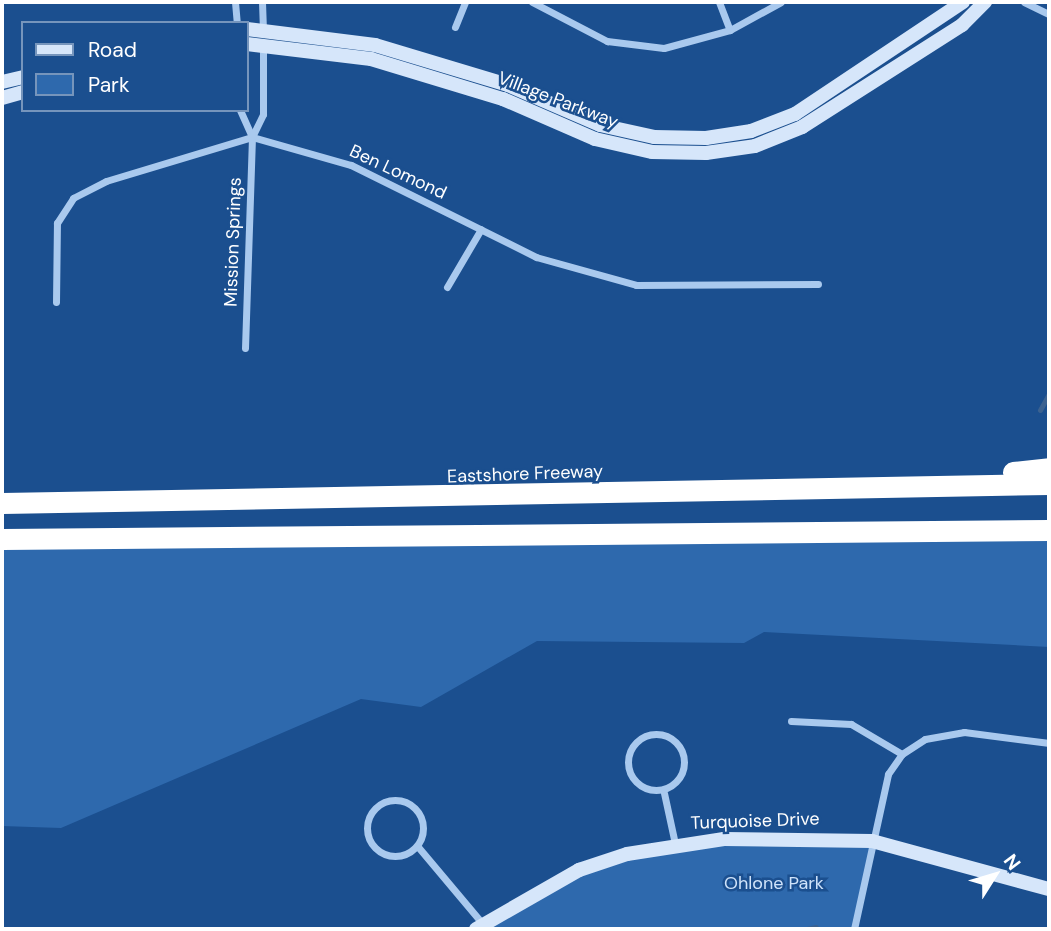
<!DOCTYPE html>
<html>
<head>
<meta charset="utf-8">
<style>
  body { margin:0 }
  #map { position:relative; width:1051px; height:931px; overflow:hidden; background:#1b4f8f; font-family:"DM Sans",sans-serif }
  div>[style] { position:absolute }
  .green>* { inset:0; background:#2e69ad }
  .stream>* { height:5px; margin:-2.5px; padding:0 2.5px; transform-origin:2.5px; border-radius:2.5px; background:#3c6290 }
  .street>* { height:7px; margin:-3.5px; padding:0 3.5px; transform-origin:3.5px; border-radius:3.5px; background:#a9c9ee }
  .street>.ring { margin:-3.5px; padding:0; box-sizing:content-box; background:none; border:7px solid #a9c9ee; border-radius:50% }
  .secondary>* { height:14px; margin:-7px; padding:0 7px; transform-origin:7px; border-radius:7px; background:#d6e6fa }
  .highway>* { height:21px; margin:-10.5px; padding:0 10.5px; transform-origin:10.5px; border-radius:10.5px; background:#fff }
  span { translate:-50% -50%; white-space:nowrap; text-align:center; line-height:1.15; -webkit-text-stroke:5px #1b4f8f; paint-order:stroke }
  .street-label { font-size:18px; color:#fff }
  .park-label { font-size:18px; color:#cfe3fa }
  .frame { position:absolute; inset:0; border:4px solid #fff; pointer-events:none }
  .legend { position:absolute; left:21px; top:21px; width:228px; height:91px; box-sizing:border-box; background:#1b4f8f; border:2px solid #7695bc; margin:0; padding:9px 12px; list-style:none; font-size:21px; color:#fff }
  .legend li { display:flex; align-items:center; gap:14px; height:35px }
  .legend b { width:35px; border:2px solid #7695bc }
  .north { position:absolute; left:960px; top:840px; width:70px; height:70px; -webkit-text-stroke:5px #1b4f8f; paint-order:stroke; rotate:53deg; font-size:19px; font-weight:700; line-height:28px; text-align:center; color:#fff }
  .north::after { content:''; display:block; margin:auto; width:24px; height:32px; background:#fff; clip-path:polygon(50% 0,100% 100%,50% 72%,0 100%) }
</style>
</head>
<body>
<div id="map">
  <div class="green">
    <div style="clip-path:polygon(1049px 530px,1049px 647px,764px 632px,744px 643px,537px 641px,421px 707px,361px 699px,61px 828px,2px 826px,2px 539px)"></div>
    <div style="clip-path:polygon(872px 841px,854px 929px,476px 929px,530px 893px,675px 844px)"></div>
  </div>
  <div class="stream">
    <div style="left:1040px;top:410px;width:18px;rotate:-61deg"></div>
    <div style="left:807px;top:929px;width:9px;rotate:-13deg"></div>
  </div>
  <div class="street">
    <div style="left:235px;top:2px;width:21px;rotate:85deg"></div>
    <div style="left:262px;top:2px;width:30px;rotate:88deg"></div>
    <div style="left:532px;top:2px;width:85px;rotate:27.5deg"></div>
    <div style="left:607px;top:41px;width:57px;rotate:7deg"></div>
    <div style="left:664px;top:48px;width:68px;rotate:-15.3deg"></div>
    <div style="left:730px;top:30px;width:58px;rotate:-28.8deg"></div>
    <div style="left:719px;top:2px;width:30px;rotate:69deg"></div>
    <div style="left:1024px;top:2px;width:28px;rotate:26deg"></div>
    <div style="left:455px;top:27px;width:27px;rotate:-68deg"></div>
    <div style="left:240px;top:110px;width:30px;rotate:66deg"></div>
    <div style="left:447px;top:287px;width:67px;rotate:-59.6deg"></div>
    <div style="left:56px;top:302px;width:79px;rotate:-89.3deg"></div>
    <div style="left:57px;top:223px;width:30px;rotate:-57deg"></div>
    <div style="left:73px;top:198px;width:37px;rotate:-27deg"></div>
    <div style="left:106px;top:181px;width:152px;rotate:-16.8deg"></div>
    <div style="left:252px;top:137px;width:103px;rotate:15.8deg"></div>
    <div style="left:351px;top:165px;width:207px;rotate:26.4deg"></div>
    <div style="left:536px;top:257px;width:104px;rotate:15.6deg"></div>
    <div style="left:636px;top:285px;width:182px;rotate:-0.3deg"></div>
    <div style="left:245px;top:348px;width:211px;rotate:-88.1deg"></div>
    <div style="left:252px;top:137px;width:25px;rotate:-64deg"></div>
    <div style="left:263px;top:114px;width:71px;rotate:-90deg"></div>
    <div style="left:791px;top:721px;width:60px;rotate:2.9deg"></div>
    <div style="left:851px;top:724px;width:59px;rotate:30.5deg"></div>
    <div class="ring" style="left:628px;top:734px;width:49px;height:49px"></div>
    <div style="left:664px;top:793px;width:52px;rotate:77.8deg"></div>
    <div class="ring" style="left:367px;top:800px;width:49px;height:49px"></div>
    <div style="left:419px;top:848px;width:98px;rotate:50deg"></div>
    <div style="left:854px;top:929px;width:159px;rotate:-77.6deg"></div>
    <div style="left:888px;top:774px;width:24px;rotate:-55deg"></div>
    <div style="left:902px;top:754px;width:27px;rotate:-33deg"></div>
    <div style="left:925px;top:739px;width:40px;rotate:-10deg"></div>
    <div style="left:964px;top:732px;width:86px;rotate:7.4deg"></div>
  </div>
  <div class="secondary">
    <div style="left:247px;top:29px;width:129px;rotate:7.1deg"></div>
    <div style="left:375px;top:45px;width:139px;rotate:16.7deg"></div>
    <div style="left:508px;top:85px;width:100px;rotate:23.5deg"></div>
    <div style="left:600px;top:125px;width:55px;rotate:12.5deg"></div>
    <div style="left:654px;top:137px;width:52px;rotate:1.1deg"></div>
    <div style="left:706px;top:138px;width:46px;rotate:-8.8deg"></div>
    <div style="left:751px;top:131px;width:47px;rotate:-21.1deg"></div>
    <div style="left:795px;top:114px;width:202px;rotate:-33.7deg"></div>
    <div style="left:247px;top:44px;width:125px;rotate:6.9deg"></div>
    <div style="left:371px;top:59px;width:138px;rotate:16.9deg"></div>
    <div style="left:503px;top:99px;width:100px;rotate:23.5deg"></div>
    <div style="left:595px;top:139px;width:58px;rotate:12.8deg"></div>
    <div style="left:652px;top:152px;width:54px;rotate:1.1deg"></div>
    <div style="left:706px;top:153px;width:49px;rotate:-8.1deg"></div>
    <div style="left:755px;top:146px;width:51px;rotate:-22deg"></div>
    <div style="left:802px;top:127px;width:190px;rotate:-32.5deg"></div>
    <div style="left:962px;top:25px;width:33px;rotate:-45deg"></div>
    <div style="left:2px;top:82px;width:22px;rotate:-13deg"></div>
    <div style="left:2px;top:98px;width:22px;rotate:-16deg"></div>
    <div style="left:476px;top:929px;width:119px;rotate:-29.8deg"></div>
    <div style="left:579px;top:870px;width:51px;rotate:-18.4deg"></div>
    <div style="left:627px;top:854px;width:98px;rotate:-8.8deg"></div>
    <div style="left:724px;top:839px;width:148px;rotate:0.8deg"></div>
    <div style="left:872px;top:841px;width:183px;rotate:15.2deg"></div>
  </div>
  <div class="highway">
    <div style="left:1013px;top:472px;width:36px;rotate:-6deg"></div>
    <div style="left:2px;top:503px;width:1047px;rotate:-1.04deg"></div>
    <div style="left:2px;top:539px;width:1047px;rotate:-0.49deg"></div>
  </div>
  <div class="street-label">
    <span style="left:558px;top:100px;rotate:21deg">Village Parkway</span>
    <span style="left:398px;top:172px;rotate:25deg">Ben Lomond</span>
    <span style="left:233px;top:242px;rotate:-88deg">Mission Springs</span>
    <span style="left:525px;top:474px;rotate:-2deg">Eastshore Freeway</span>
    <span style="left:755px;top:821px;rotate:-2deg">Turquoise Drive</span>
  </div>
  <div class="park-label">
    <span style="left:774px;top:883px">Ohlone Park</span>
  </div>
  <div class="frame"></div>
  <ul class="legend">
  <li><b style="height:9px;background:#d6e6fa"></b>Road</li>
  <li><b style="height:19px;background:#2e69ad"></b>Park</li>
  </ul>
  <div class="north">N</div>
</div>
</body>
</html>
